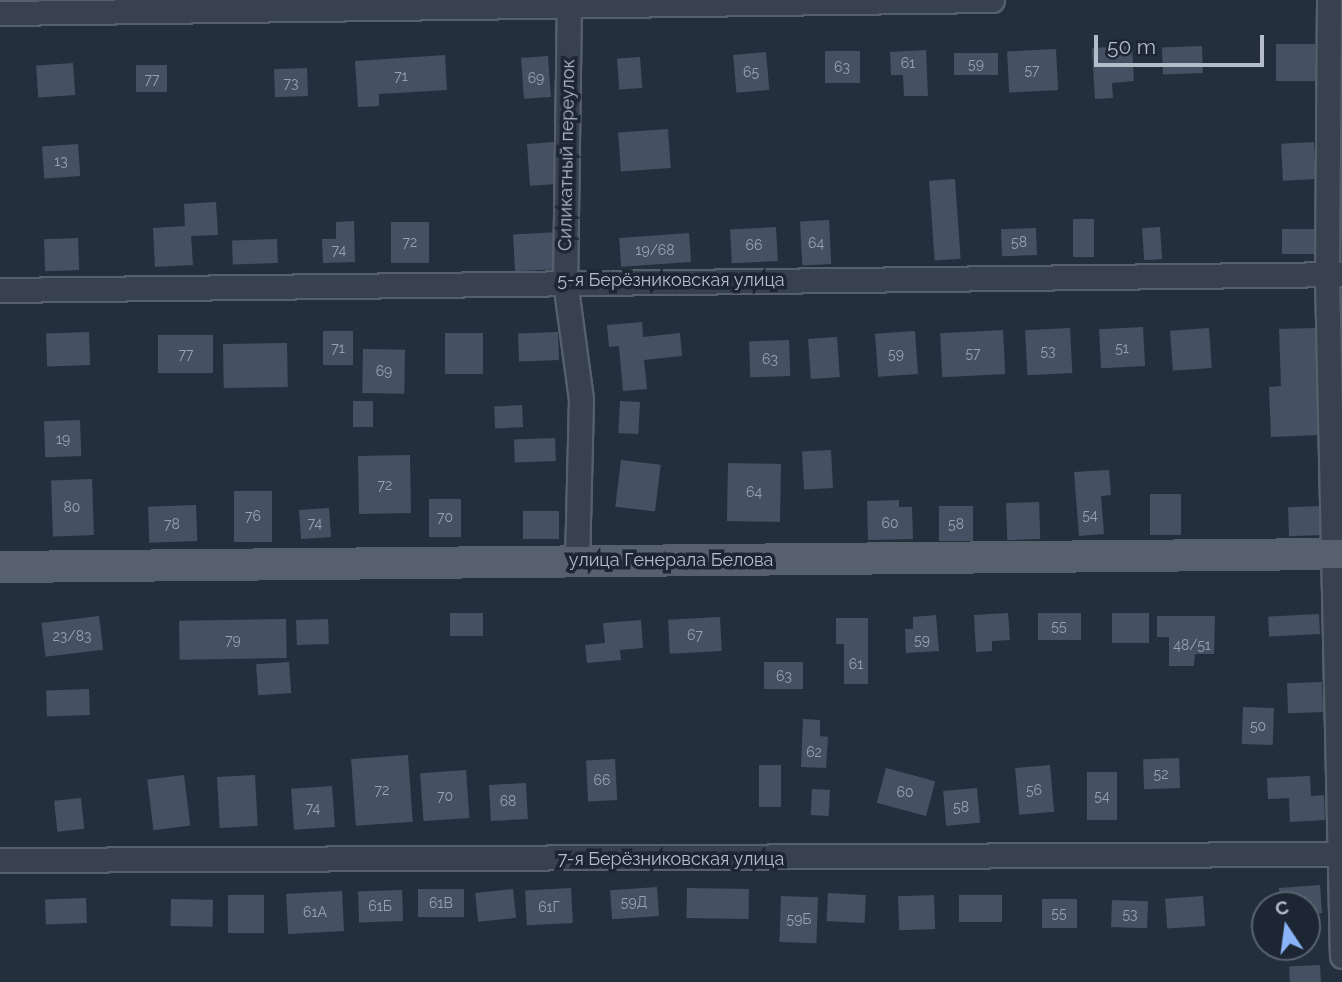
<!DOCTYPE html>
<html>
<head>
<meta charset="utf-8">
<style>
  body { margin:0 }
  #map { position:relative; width:1342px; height:982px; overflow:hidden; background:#242f3e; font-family:Raleway,sans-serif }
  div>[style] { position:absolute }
  .building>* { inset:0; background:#455162; transform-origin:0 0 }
  .roads { filter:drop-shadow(2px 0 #565f6c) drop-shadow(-2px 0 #565f6c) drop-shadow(0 2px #565f6c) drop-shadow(0 -2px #565f6c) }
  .minor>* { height:23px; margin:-11.5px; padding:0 11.5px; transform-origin:11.5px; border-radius:11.5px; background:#38414e }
  .major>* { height:28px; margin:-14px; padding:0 14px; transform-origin:14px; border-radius:14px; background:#56606e }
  span { translate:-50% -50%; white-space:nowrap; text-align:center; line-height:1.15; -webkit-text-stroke:7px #1d2633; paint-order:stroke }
  .number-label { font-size:14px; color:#98a1af }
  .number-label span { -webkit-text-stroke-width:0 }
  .street-label { font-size:18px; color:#b4bcc9 }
  .north { position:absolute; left:1251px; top:891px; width:70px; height:70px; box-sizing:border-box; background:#1d2633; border:2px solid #59626f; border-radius:50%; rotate:347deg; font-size:19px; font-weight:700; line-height:28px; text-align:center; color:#b4bcc9 }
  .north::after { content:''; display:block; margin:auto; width:24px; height:32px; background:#8ab4f8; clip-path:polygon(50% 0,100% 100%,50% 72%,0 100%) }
  .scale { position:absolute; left:1094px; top:35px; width:170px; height:32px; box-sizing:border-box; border:4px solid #b4bcc9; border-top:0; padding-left:9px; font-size:21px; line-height:24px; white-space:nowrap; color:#b4bcc9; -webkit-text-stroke:5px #1d2633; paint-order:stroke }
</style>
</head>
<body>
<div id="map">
  <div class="building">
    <div style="left:1315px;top:44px;width:37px;height:39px;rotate:90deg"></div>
    <div style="clip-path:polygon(1132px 46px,1134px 81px,1112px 83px,1113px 98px,1095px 99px,1092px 48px)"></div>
    <div style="left:1202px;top:46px;width:27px;height:40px;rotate:88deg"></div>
    <div style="left:1056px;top:49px;width:41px;height:49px;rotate:87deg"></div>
    <div style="clip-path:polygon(926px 50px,928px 96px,904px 96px,903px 75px,891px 75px,890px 52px)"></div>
    <div style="left:825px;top:51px;width:35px;height:32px"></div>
    <div style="left:766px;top:52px;width:38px;height:33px;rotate:85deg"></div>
    <div style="left:954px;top:53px;width:44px;height:22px"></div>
    <div style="clip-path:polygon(445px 55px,447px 90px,379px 94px,379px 106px,358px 107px,355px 61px)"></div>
    <div style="left:548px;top:56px;width:41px;height:27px;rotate:86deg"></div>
    <div style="left:640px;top:57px;width:31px;height:23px;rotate:86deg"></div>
    <div style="left:73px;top:63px;width:32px;height:37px;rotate:86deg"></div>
    <div style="left:167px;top:65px;width:27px;height:31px;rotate:90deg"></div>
    <div style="left:307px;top:68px;width:28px;height:33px;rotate:88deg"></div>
    <div style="left:668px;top:129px;width:39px;height:50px;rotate:86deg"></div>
    <div style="left:554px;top:142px;width:42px;height:27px;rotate:86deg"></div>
    <div style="left:1314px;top:142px;width:37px;height:33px;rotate:87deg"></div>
    <div style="left:78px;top:144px;width:32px;height:36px;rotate:86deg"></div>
    <div style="left:955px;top:179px;width:80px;height:26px;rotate:86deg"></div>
    <div style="clip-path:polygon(216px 202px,218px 235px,191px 236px,193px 265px,155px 267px,153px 228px,185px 226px,184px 204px)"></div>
    <div style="left:1073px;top:219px;width:21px;height:38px"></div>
    <div style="left:829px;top:220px;width:44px;height:29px;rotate:87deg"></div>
    <div style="clip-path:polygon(354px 221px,355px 262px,323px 263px,322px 239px,336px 239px,336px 222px)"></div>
    <div style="left:391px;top:222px;width:38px;height:41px"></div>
    <div style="left:776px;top:227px;width:34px;height:46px;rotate:87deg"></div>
    <div style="left:1160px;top:227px;width:32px;height:18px;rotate:86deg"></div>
    <div style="left:1036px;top:228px;width:27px;height:35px;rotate:88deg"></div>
    <div style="left:1317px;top:229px;width:25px;height:35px;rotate:90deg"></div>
    <div style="left:559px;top:232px;width:37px;height:46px;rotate:87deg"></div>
    <div style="left:689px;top:233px;width:29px;height:70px;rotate:86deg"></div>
    <div style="left:78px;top:238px;width:32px;height:34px;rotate:88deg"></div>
    <div style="left:277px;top:239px;width:24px;height:45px;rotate:88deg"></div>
    <div style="clip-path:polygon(642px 322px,643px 337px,680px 333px,682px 356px,644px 360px,647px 389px,623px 391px,619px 346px,609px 347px,607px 325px)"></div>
    <div style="left:1143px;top:327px;width:39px;height:44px;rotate:87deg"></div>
    <div style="left:1070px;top:328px;width:45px;height:45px;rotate:87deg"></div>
    <div style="left:1209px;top:328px;width:40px;height:39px;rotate:86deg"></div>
    <div style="clip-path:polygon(1315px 328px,1320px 435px,1271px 437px,1269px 387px,1281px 386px,1279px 329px)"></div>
    <div style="left:1003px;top:330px;width:44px;height:63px;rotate:87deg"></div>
    <div style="left:353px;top:331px;width:34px;height:30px;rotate:90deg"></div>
    <div style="left:915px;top:331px;width:43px;height:40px;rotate:86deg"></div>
    <div style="left:89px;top:332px;width:33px;height:43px;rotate:88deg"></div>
    <div style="left:558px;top:332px;width:28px;height:40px;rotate:88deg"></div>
    <div style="left:483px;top:333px;width:41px;height:38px;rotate:90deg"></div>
    <div style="left:158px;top:335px;width:55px;height:38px"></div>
    <div style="left:837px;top:337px;width:40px;height:29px;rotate:86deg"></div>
    <div style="left:789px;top:340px;width:36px;height:40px;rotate:88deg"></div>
    <div style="left:287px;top:343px;width:44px;height:64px;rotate:89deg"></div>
    <div style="left:363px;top:349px;width:42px;height:44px;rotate:1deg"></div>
    <div style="left:353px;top:401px;width:20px;height:26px"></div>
    <div style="left:620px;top:401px;width:20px;height:32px;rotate:3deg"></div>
    <div style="left:522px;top:405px;width:22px;height:28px;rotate:87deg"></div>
    <div style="left:80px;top:420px;width:36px;height:36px;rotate:88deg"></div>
    <div style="left:555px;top:438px;width:23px;height:41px;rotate:88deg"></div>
    <div style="left:831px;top:450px;width:38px;height:29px;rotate:87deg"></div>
    <div style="left:410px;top:455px;width:58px;height:52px;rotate:89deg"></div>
    <div style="left:621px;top:460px;width:40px;height:47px;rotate:7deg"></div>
    <div style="left:728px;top:463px;width:53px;height:58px;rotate:1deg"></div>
    <div style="clip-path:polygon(1109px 470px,1111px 495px,1101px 496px,1104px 534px,1079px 536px,1074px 472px)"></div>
    <div style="left:92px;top:479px;width:56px;height:41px;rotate:88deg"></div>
    <div style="left:234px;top:491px;width:38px;height:51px"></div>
    <div style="left:1150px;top:494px;width:31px;height:41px"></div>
    <div style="left:429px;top:499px;width:32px;height:38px"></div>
    <div style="clip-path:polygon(899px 500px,899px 507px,912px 507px,913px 539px,868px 540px,867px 501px)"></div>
    <div style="left:1039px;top:502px;width:37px;height:33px;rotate:88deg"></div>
    <div style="left:196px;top:505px;width:36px;height:48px;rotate:88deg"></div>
    <div style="left:973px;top:506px;width:35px;height:34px;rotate:90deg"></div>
    <div style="left:1321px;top:506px;width:29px;height:33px;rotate:88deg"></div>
    <div style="left:329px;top:508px;width:29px;height:30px;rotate:86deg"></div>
    <div style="left:523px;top:511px;width:36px;height:28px"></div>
    <div style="left:450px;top:613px;width:33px;height:23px"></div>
    <div style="clip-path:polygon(1008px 613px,1010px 640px,992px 641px,992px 651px,976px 652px,974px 615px)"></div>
    <div style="left:1038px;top:613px;width:43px;height:27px"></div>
    <div style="left:1112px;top:613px;width:37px;height:30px"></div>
    <div style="left:1319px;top:614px;width:20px;height:51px;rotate:87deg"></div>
    <div style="clip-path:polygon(936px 615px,939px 651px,906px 653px,905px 629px,913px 629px,913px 617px)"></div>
    <div style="left:99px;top:616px;width:34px;height:58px;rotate:83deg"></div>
    <div style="clip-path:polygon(1157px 616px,1215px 616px,1214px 654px,1195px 654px,1194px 666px,1169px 666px,1169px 637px,1157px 637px)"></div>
    <div style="left:720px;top:617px;width:34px;height:52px;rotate:87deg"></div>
    <div style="clip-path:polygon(836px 618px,868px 618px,868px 684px,844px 684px,844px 644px,836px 644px)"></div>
    <div style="left:286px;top:619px;width:39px;height:107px;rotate:89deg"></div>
    <div style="left:328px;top:619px;width:25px;height:32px;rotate:88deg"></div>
    <div style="clip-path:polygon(641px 620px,643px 648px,620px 650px,621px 660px,587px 663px,585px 645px,605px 643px,603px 623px)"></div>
    <div style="left:289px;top:662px;width:31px;height:33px;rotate:86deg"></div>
    <div style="left:764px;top:662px;width:39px;height:27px"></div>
    <div style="left:1322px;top:682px;width:30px;height:35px;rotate:88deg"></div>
    <div style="left:89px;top:689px;width:26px;height:43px;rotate:88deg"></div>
    <div style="left:1243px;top:707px;width:31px;height:37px;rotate:2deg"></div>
    <div style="clip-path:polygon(803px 719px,820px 720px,820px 736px,828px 737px,826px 768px,801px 767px)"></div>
    <div style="left:408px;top:755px;width:67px;height:57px;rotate:86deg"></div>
    <div style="left:1179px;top:758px;width:30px;height:36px;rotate:88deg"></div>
    <div style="left:615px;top:759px;width:41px;height:29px;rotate:87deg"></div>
    <div style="left:759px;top:765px;width:22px;height:42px"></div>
    <div style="left:1050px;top:765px;width:47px;height:35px;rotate:85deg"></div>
    <div style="left:886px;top:768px;width:51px;height:36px;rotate:15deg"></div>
    <div style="left:466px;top:770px;width:48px;height:46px;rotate:86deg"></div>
    <div style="left:1087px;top:772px;width:30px;height:48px"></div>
    <div style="left:184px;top:775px;width:51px;height:37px;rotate:83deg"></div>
    <div style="left:255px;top:775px;width:51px;height:38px;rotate:87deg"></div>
    <div style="clip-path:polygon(1310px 776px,1311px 796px,1324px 795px,1325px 820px,1290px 822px,1289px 798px,1268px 799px,1267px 778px)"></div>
    <div style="left:526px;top:783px;width:36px;height:37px;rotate:87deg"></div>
    <div style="left:332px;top:786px;width:41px;height:41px;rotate:86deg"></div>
    <div style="left:977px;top:788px;width:35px;height:34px;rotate:85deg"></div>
    <div style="left:812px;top:789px;width:18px;height:26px;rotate:3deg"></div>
    <div style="left:81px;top:798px;width:31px;height:27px;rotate:84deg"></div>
    <div style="clip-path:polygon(1320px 885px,1322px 913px,1307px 915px,1307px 905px,1280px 905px,1279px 888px)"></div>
    <div style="left:657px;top:887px;width:29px;height:47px;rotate:86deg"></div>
    <div style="left:571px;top:888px;width:35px;height:46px;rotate:87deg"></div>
    <div style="left:687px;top:888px;width:62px;height:30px;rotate:1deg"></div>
    <div style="left:464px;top:889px;width:28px;height:46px;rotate:90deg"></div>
    <div style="left:513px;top:889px;width:29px;height:38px;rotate:84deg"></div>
    <div style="left:402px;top:890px;width:31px;height:44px;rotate:88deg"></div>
    <div style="left:342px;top:891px;width:40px;height:56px;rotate:87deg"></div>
    <div style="left:828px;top:893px;width:38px;height:28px;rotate:3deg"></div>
    <div style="left:264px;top:895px;width:38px;height:36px;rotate:90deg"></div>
    <div style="left:934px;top:895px;width:34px;height:36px;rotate:88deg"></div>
    <div style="left:959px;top:895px;width:43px;height:27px"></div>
    <div style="left:781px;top:896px;width:37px;height:46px;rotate:2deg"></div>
    <div style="left:1203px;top:896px;width:30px;height:38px;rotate:86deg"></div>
    <div style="left:86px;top:898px;width:25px;height:41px;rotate:88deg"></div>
    <div style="left:171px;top:899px;width:42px;height:27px;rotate:1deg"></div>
    <div style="left:1042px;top:899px;width:35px;height:29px"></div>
    <div style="left:1112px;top:900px;width:36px;height:27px;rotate:2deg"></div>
    <div style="left:1320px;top:965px;width:17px;height:31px;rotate:87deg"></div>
  </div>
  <div class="roads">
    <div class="minor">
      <div style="left:569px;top:0;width:281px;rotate:90.8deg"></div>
      <div style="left:565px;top:281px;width:119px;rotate:82.3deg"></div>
      <div style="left:581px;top:399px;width:162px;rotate:91.4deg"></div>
      <div style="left:1329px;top:0;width:276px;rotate:90.4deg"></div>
      <div style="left:1327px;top:276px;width:680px;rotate:88.74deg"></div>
      <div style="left:0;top:13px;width:992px;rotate:-0.75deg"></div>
      <div style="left:0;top:290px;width:1342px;rotate:-0.68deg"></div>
      <div style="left:0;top:860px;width:1342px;rotate:-0.26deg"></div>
    </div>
    <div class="major">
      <div style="left:0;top:567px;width:1342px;rotate:-0.56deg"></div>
    </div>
  </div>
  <div class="number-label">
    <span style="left:908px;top:63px">61</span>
    <span style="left:976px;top:64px">59</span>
    <span style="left:842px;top:67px">63</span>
    <span style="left:1032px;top:70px">57</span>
    <span style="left:751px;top:72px">65</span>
    <span style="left:401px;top:76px">71</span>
    <span style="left:536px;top:78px">69</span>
    <span style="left:152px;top:79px">77</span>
    <span style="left:291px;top:83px">73</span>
    <span style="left:61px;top:161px">13</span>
    <span style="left:410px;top:242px">72</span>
    <span style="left:1019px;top:242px">58</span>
    <span style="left:816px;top:243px">64</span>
    <span style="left:754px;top:245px">66</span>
    <span style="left:339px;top:250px">74</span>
    <span style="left:655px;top:250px">19/68</span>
    <span style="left:338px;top:348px">71</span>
    <span style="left:1122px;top:348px">51</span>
    <span style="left:1048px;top:351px">53</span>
    <span style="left:973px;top:353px">57</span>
    <span style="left:186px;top:354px">77</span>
    <span style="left:896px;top:354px">59</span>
    <span style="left:770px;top:359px">63</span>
    <span style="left:384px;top:371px">69</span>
    <span style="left:63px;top:439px">19</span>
    <span style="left:385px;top:485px">72</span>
    <span style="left:754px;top:492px">64</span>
    <span style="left:72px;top:507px">80</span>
    <span style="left:1090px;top:515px">54</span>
    <span style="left:253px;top:516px">76</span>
    <span style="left:445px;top:517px">70</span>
    <span style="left:315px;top:523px">74</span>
    <span style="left:890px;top:523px">60</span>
    <span style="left:172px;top:524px">78</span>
    <span style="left:956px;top:524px">58</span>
    <span style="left:1059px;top:626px">55</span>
    <span style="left:695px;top:635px">67</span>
    <span style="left:72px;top:636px">23/83</span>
    <span style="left:233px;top:640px">79</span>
    <span style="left:922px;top:640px">59</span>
    <span style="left:1192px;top:645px">48/51</span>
    <span style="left:856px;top:664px">61</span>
    <span style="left:784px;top:676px">63</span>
    <span style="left:1258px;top:726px">50</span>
    <span style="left:814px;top:752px">62</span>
    <span style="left:1161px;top:774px">52</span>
    <span style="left:602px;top:780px">66</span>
    <span style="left:382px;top:790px">72</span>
    <span style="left:1034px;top:790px">56</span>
    <span style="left:905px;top:792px">60</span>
    <span style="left:445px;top:796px">70</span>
    <span style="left:1102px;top:796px">54</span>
    <span style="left:508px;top:801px">68</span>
    <span style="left:961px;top:807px">58</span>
    <span style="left:313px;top:808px">74</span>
    <span style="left:634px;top:902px">59Д</span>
    <span style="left:441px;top:903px">61В</span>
    <span style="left:380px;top:906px">61Б</span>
    <span style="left:549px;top:907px">61Г</span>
    <span style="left:315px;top:912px">61А</span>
    <span style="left:1059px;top:913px">55</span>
    <span style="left:1130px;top:914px">53</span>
    <span style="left:799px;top:919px">59Б</span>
  </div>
  <div class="street-label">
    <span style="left:567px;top:155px;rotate:-89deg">Силикатный переулок</span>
    <span style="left:671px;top:280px">5-я Берёзниковская улица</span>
    <span style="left:671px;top:560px">улица Генерала Белова</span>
    <span style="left:671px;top:859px">7-я Берёзниковская улица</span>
  </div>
  <div class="north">С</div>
  <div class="scale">50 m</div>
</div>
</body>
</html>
